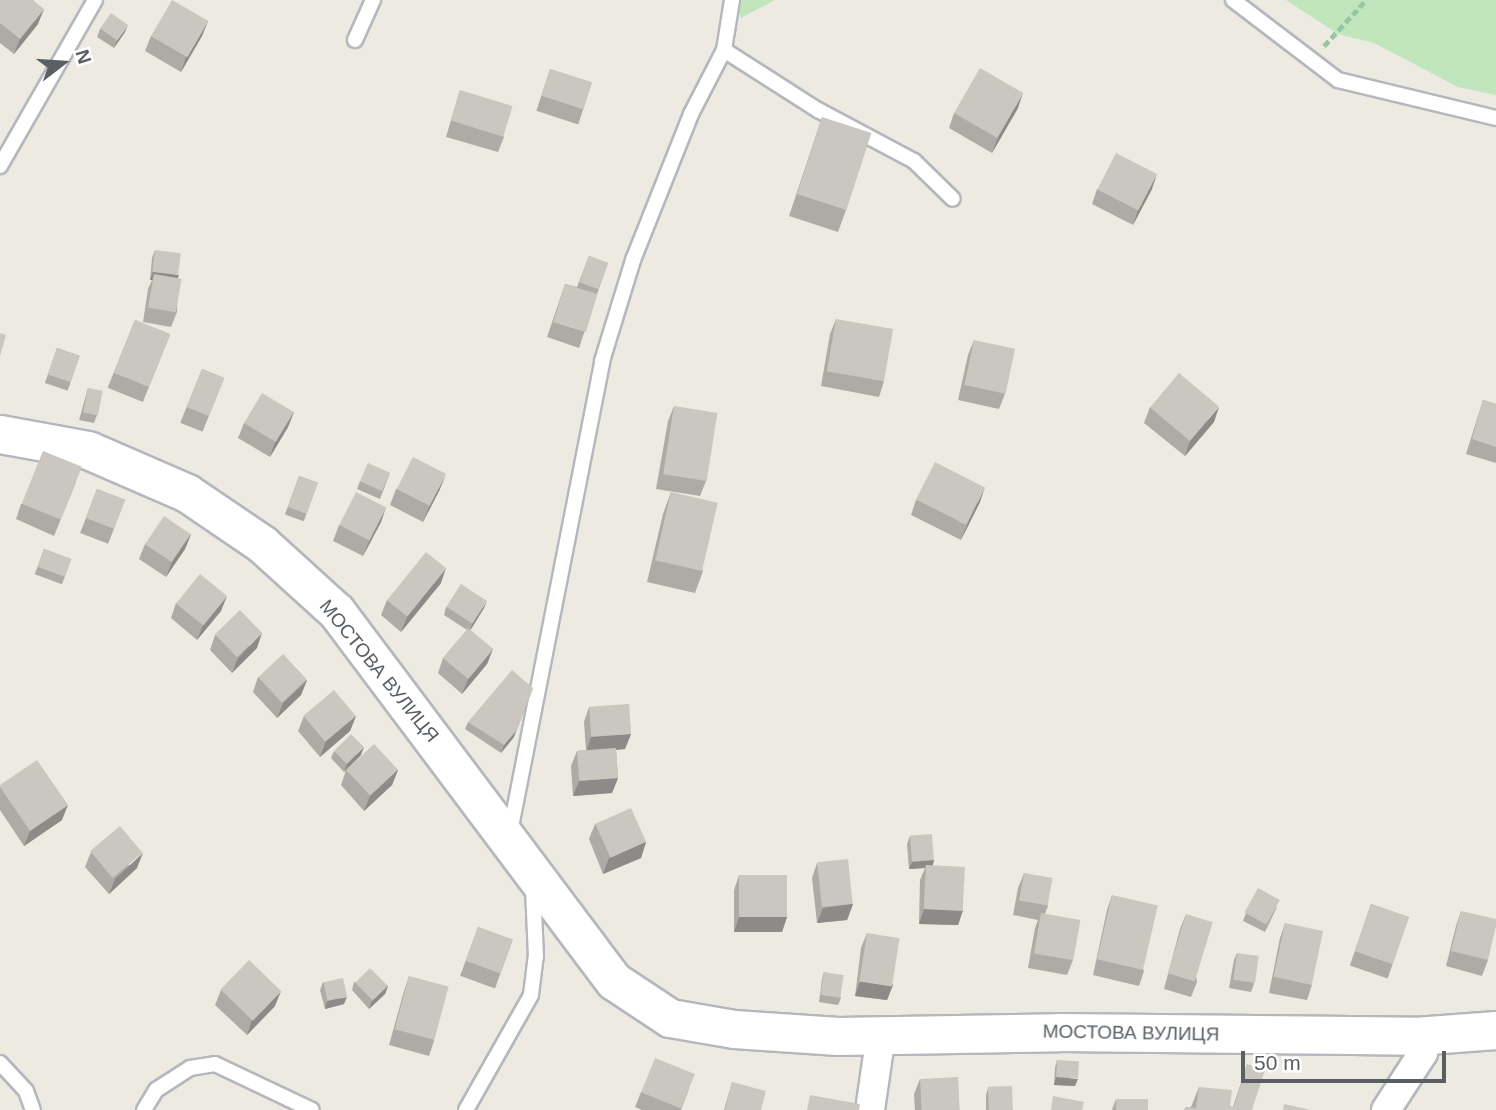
<!DOCTYPE html>
<html>
<head>
<meta charset="utf-8">
<style>
  body { margin:0 }
  #map { position:relative; width:1496px; height:1110px; overflow:hidden; background:#edeae2; font-family:Helvetica,sans-serif }
  div>[style] { position:absolute }
  .green>* { inset:0; background:#c1e6bd }
  .path>* { height:4.5px; margin-top:-2.25px; transform-origin:0; background:repeating-linear-gradient(90deg,#96c7a0 0 7px,transparent 0 10.5px) }
  .roads { filter:drop-shadow(2px 0 #b4b8bc) drop-shadow(-2px 0 #b4b8bc) drop-shadow(0 2px #b4b8bc) drop-shadow(0 -2px #b4b8bc) }
  .service>* { height:14px; margin:-7px; padding:0 7px; transform-origin:7px; border-radius:7px; background:#fff }
  .minor>* { height:28px; margin:-14px; padding:0 14px; transform-origin:14px; border-radius:14px; background:#fff }
  .tertiary>* { height:37px; margin:-18.5px; padding:0 18.5px; transform-origin:18.5px; border-radius:18.5px; background:#fff }
  .wall>* { inset:0; background:#aeaba6; transform-origin:0 0 }
  .shaded-wall>* { inset:0; background:#8d8b87 }
  .building>* { inset:0; background:#cac7c1; transform-origin:0 0 }
  span { translate:-50% -50%; white-space:nowrap; text-align:center; line-height:1.15; -webkit-text-stroke:6px #fff; paint-order:stroke }
  .street-label { font-size:19px; color:#5a5f63 }
  .north { position:absolute; left:28px; top:28px; width:70px; height:70px; -webkit-text-stroke:5px #fff; paint-order:stroke; rotate:73deg; font-size:19px; font-weight:700; line-height:28px; text-align:center; color:#5a5f63 }
  .north::after { content:''; display:block; margin:auto; width:24px; height:32px; background:#5a5f63; clip-path:polygon(50% 0,100% 100%,50% 72%,0 100%) }
  .scale { position:absolute; left:1241px; top:1051px; width:205px; height:32px; box-sizing:border-box; border:4px solid #5a5f63; border-top:0; padding-left:9px; font-size:21px; line-height:24px; white-space:nowrap; color:#5a5f63; -webkit-text-stroke:5px #fff; paint-order:stroke }
</style>
</head>
<body>
<div id="map">
  <div class="green">
    <div style="clip-path:polygon(734px 0,775px 0,741px 18px)"></div>
    <div style="clip-path:polygon(1286px 0,1496px 0,1496px 95px,1458px 87px,1374px 43px,1338px 34px)"></div>
  </div>
  <div class="path">
    <div style="left:1324px;top:46px;width:62px;rotate:-47.6deg"></div>
  </div>
  <div class="roads">
    <div class="service">
      <div style="left:1233px;top:0;width:132px;rotate:37.3deg"></div>
      <div style="left:1338px;top:80px;width:163px;rotate:13.5deg"></div>
      <div style="left:355px;top:40px;width:44px;rotate:-65.8deg"></div>
      <div style="left:724px;top:50px;width:112px;rotate:32.6deg"></div>
      <div style="left:818px;top:110px;width:109px;rotate:28deg"></div>
      <div style="left:914px;top:161px;width:54px;rotate:44.3deg"></div>
      <div style="left:0;top:166px;width:191px;rotate:-60.2deg"></div>
      <div style="left:510px;top:832px;width:480px;rotate:-78.9deg"></div>
      <div style="left:602px;top:361px;width:106px;rotate:-72.9deg"></div>
      <div style="left:633px;top:260px;width:157px;rotate:-68.3deg"></div>
      <div style="left:691px;top:114px;width:72px;rotate:-62.7deg"></div>
      <div style="left:724px;top:50px;width:51px;rotate:-80.9deg"></div>
      <div style="left:0;top:1063px;width:38px;rotate:47deg"></div>
      <div style="left:26px;top:1091px;width:20px;rotate:70deg"></div>
      <div style="left:144px;top:1110px;width:23px;rotate:-59deg"></div>
      <div style="left:156px;top:1090px;width:40px;rotate:-32.9deg"></div>
      <div style="left:190px;top:1068px;width:25px;rotate:-9deg"></div>
      <div style="left:215px;top:1064px;width:107px;rotate:25.4deg"></div>
      <div style="left:466px;top:1110px;width:132px;rotate:-60.5deg"></div>
      <div style="left:531px;top:995px;width:38px;rotate:-83deg"></div>
      <div style="left:536px;top:957px;width:68px;rotate:-92.5deg"></div>
    </div>
    <div class="minor">
      <div style="left:870px;top:1110px;width:76px;rotate:-81.7deg"></div>
      <div style="left:1386px;top:1110px;width:68px;rotate:-57deg"></div>
      <div style="left:1423px;top:1053px;width:17px;rotate:-90deg"></div>
    </div>
    <div class="tertiary">
      <div style="left:0;top:434px;width:89px;rotate:10.3deg"></div>
      <div style="left:88px;top:450px;width:108px;rotate:23.5deg"></div>
      <div style="left:187px;top:493px;width:91px;rotate:34.2deg"></div>
      <div style="left:262px;top:544px;width:100px;rotate:42.2deg"></div>
      <div style="left:336px;top:611px;width:463px;rotate:53.1deg"></div>
      <div style="left:614px;top:981px;width:67px;rotate:33.5deg"></div>
      <div style="left:670px;top:1018px;width:65px;rotate:9.8deg"></div>
      <div style="left:734px;top:1029px;width:104px;rotate:3.9deg"></div>
      <div style="left:838px;top:1036px;width:221px;rotate:-1deg"></div>
      <div style="left:1059px;top:1032px;width:356px;rotate:0.6deg"></div>
      <div style="left:1415px;top:1036px;width:81px;rotate:-4.2deg"></div>
    </div>
  </div>
  <div class="wall">
    <div style="clip-path:polygon(0 0,38px 24px,14px 54px,0 43px)"></div>
    <div style="clip-path:polygon(208px 21px,202px 36px,181px 72px,145px 51px,151px 36px)"></div>
    <div style="clip-path:polygon(100px 29px,125px 32px,114px 48px,97px 37px)"></div>
    <div style="left:550px;top:69px;width:44px;height:44px;rotate:18deg"></div>
    <div style="clip-path:polygon(460px 90px,504px 137px,498px 152px,446px 137px)"></div>
    <div style="clip-path:polygon(1018px 108px,992px 153px,949px 128px,954px 113px)"></div>
    <div style="clip-path:polygon(822px 117px,846px 210px,838px 232px,789px 216px)"></div>
    <div style="clip-path:polygon(1097px 189px,1152px 189px,1133px 225px,1092px 204px)"></div>
    <div style="clip-path:polygon(155px 250px,178px 278px,177px 312px,171px 327px,143px 322px,148px 289px,152px 280px,150px 280px,152px 258px)"></div>
    <div style="clip-path:polygon(589px 256px,608px 263px,597px 294px,579px 348px,547px 337px,565px 284px,577px 287px)"></div>
    <div style="clip-path:polygon(836px 319px,884px 381px,879px 397px,821px 386px,830px 334px)"></div>
    <div style="left:135px;top:320px;width:38px;height:73px;rotate:22deg"></div>
    <div style="clip-path:polygon(974px 340px,1005px 394px,999px 409px,958px 400px,968px 355px)"></div>
    <div style="left:57px;top:348px;width:24px;height:37px;rotate:19deg"></div>
    <div style="left:202px;top:369px;width:24px;height:58px;rotate:22deg"></div>
    <div style="clip-path:polygon(88px 388px,97px 415px,94px 423px,79px 420px)"></div>
    <div style="clip-path:polygon(1483px 400px,1496px 404px,1496px 463px,1466px 454px)"></div>
    <div style="clip-path:polygon(674px 406px,706px 481px,700px 496px,656px 489px,668px 421px)"></div>
    <div style="clip-path:polygon(1150px 407px,1214px 422px,1185px 456px,1144px 423px)"></div>
    <div style="clip-path:polygon(294px 412px,288px 427px,270px 457px,238px 438px,244px 423px)"></div>
    <div style="clip-path:polygon(390px 473px,380px 499px,357px 489px,360px 481px)"></div>
    <div style="left:299px;top:476px;width:20px;height:41px;rotate:20deg"></div>
    <div style="clip-path:polygon(76px 482px,54px 536px,16px 519px,21px 504px)"></div>
    <div style="left:97px;top:489px;width:30px;height:47px;rotate:21deg"></div>
    <div style="clip-path:polygon(396px 489px,440px 489px,423px 522px,390px 505px)"></div>
    <div style="clip-path:polygon(671px 492px,703px 571px,695px 593px,647px 582px,663px 514px)"></div>
    <div style="clip-path:polygon(916px 500px,980px 502px,961px 540px,911px 515px)"></div>
    <div style="clip-path:polygon(386px 507px,381px 522px,363px 556px,333px 541px,339px 525px)"></div>
    <div style="clip-path:polygon(191px 534px,185px 549px,166px 577px,139px 559px,145px 544px)"></div>
    <div style="left:44px;top:549px;width:29px;height:27px;rotate:20deg"></div>
    <div style="clip-path:polygon(441px 583px,401px 632px,381px 615px,387px 600px)"></div>
    <div style="clip-path:polygon(176px 603px,221px 611px,197px 640px,171px 618px)"></div>
    <div style="clip-path:polygon(446px 607px,484px 608px,470px 630px,493px 649px,487px 664px,462px 694px,438px 673px,443px 658px,467px 630px,444px 615px)"></div>
    <div style="clip-path:polygon(215px 635px,257px 648px,232px 673px,210px 650px)"></div>
    <div style="clip-path:polygon(258px 677px,307px 680px,301px 695px,277px 718px,253px 692px)"></div>
    <div style="clip-path:polygon(589px 707px,631px 734px,625px 749px,616px 750px,618px 778px,612px 793px,573px 796px,571px 766px,577px 751px,586px 750px,584px 722px)"></div>
    <div style="clip-path:polygon(304px 716px,356px 716px,350px 731px,320px 757px,298px 731px)"></div>
    <div style="clip-path:polygon(468px 722px,514px 737px,501px 753px,465px 729px)"></div>
    <div style="clip-path:polygon(334px 751px,361px 755px,344px 772px,331px 758px)"></div>
    <div style="clip-path:polygon(346px 770px,398px 770px,392px 785px,364px 811px,341px 785px)"></div>
    <div style="clip-path:polygon(0 785px,62px 820px,24px 846px,0 810px)"></div>
    <div style="clip-path:polygon(595px 824px,646px 842px,641px 858px,603px 874px,589px 839px)"></div>
    <div style="clip-path:polygon(910px 836px,934px 860px,932px 866px,963px 910px,958px 925px,919px 924px,920px 880px,925px 868px,909px 869px,907px 844px)"></div>
    <div style="clip-path:polygon(91px 852px,137px 868px,109px 894px,85px 867px)"></div>
    <div style="clip-path:polygon(817px 863px,853px 904px,847px 920px,817px 923px,812px 878px)"></div>
    <div style="clip-path:polygon(1024px 873px,1048px 906px,1045px 914px,1073px 960px,1067px 975px,1028px 968px,1035px 928px,1038px 920px,1013px 915px,1018px 888px)"></div>
    <div style="clip-path:polygon(739px 875px,787px 917px,782px 932px,734px 932px,734px 890px)"></div>
    <div style="clip-path:polygon(1112px 895px,1144px 971px,1139px 986px,1093px 975px,1107px 910px)"></div>
    <div style="left:1371px;top:904px;width:40px;height:65px;rotate:19deg"></div>
    <div style="clip-path:polygon(1277px 907px,1265px 932px,1243px 921px,1246px 913px)"></div>
    <div style="clip-path:polygon(1461px 911px,1488px 960px,1482px 976px,1446px 966px,1456px 926px)"></div>
    <div style="clip-path:polygon(1186px 914px,1197px 982px,1191px 997px,1164px 989px,1180px 929px)"></div>
    <div style="clip-path:polygon(1285px 923px,1312px 985px,1307px 1000px,1269px 993px,1280px 938px)"></div>
    <div style="left:478px;top:927px;width:37px;height:52px;rotate:20deg"></div>
    <div style="clip-path:polygon(867px 933px,893px 985px,887px 1000px,855px 996px,861px 948px)"></div>
    <div style="clip-path:polygon(1237px 953px,1254px 984px,1251px 992px,1229px 988px,1234px 960px)"></div>
    <div style="clip-path:polygon(824px 972px,841px 998px,838px 1005px,819px 1002px,822px 979px)"></div>
    <div style="clip-path:polygon(409px 976px,434px 1041px,429px 1056px,389px 1045px,404px 991px)"></div>
    <div style="clip-path:polygon(323px 982px,344px 1004px,325px 1009px,320px 990px)"></div>
    <div style="clip-path:polygon(354px 982px,388px 986px,385px 994px,369px 1009px,352px 990px)"></div>
    <div style="clip-path:polygon(221px 990px,275px 1006px,247px 1035px,215px 1005px)"></div>
    <div style="clip-path:polygon(1057px 1060px,1075px 1086px,1054px 1085px,1055px 1068px)"></div>
    <div style="clip-path:polygon(1247px 1064px,1252px 1110px,1184px 1110px,1186px 1107px,1191px 1107px,1199px 1087px,1230px 1106px,1233px 1107px)"></div>
    <div style="clip-path:polygon(920px 1079px,960px 1110px,915px 1110px,914px 1094px)"></div>
    <div style="clip-path:polygon(732px 1082px,761px 1110px,724px 1110px)"></div>
    <div style="clip-path:polygon(988px 1088px,1013px 1110px,986px 1110px,986px 1095px)"></div>
    <div style="clip-path:polygon(689px 1089px,681px 1110px,642px 1110px,635px 1107px,641px 1092px)"></div>
    <div style="clip-path:polygon(1116px 1099px,1148px 1110px,1112px 1110px)"></div>
  </div>
  <div class="shaded-wall">
    <div style="clip-path:polygon(44px 9px,38px 24px,14px 54px,20px 39px)"></div>
    <div style="clip-path:polygon(208px 21px,202px 36px,181px 72px,186px 57px)"></div>
    <div style="clip-path:polygon(128px 25px,125px 32px,114px 48px,117px 41px)"></div>
    <div style="clip-path:polygon(1023px 93px,1018px 108px,992px 153px,998px 137px)"></div>
    <div style="clip-path:polygon(1157px 174px,1152px 189px,1133px 225px,1138px 210px)"></div>
    <div style="clip-path:polygon(153px 272px,179px 275px,176px 282px,154px 274px,152px 280px,150px 280px)"></div>
    <div style="clip-path:polygon(1219px 407px,1214px 422px,1185px 456px,1190px 441px)"></div>
    <div style="clip-path:polygon(294px 412px,288px 427px,270px 457px,275px 442px)"></div>
    <div style="clip-path:polygon(446px 474px,440px 489px,423px 522px,429px 507px)"></div>
    <div style="clip-path:polygon(985px 487px,980px 502px,961px 540px,967px 525px)"></div>
    <div style="clip-path:polygon(386px 507px,381px 522px,363px 556px,369px 541px)"></div>
    <div style="clip-path:polygon(191px 534px,185px 549px,166px 577px,172px 562px)"></div>
    <div style="clip-path:polygon(446px 568px,441px 583px,401px 632px,407px 617px)"></div>
    <div style="clip-path:polygon(227px 596px,221px 611px,197px 640px,203px 625px)"></div>
    <div style="clip-path:polygon(487px 601px,484px 608px,470px 631px,472px 624px)"></div>
    <div style="clip-path:polygon(262px 633px,257px 648px,232px 673px,238px 658px)"></div>
    <div style="clip-path:polygon(493px 649px,487px 664px,462px 694px,468px 679px)"></div>
    <div style="clip-path:polygon(307px 680px,301px 695px,277px 718px,283px 703px)"></div>
    <div style="clip-path:polygon(533px 688px,514px 737px,501px 753px,504px 745px)"></div>
    <div style="clip-path:polygon(356px 716px,350px 731px,320px 757px,326px 741px)"></div>
    <div style="clip-path:polygon(631px 734px,625px 749px,586px 752px,591px 737px)"></div>
    <div style="clip-path:polygon(364px 747px,361px 755px,344px 772px,347px 764px)"></div>
    <div style="clip-path:polygon(398px 770px,392px 785px,364px 811px,370px 796px)"></div>
    <div style="clip-path:polygon(618px 778px,612px 793px,573px 796px,579px 781px)"></div>
    <div style="clip-path:polygon(68px 805px,62px 820px,24px 846px,30px 831px)"></div>
    <div style="clip-path:polygon(646px 842px,641px 858px,603px 874px,609px 858px)"></div>
    <div style="clip-path:polygon(143px 853px,137px 868px,109px 894px,115px 879px)"></div>
    <div style="clip-path:polygon(934px 860px,932px 868px,926px 865px,925px 868px,909px 869px,912px 862px)"></div>
    <div style="clip-path:polygon(853px 904px,847px 920px,817px 923px,823px 908px)"></div>
    <div style="clip-path:polygon(924px 909px,963px 910px,958px 925px,919px 924px)"></div>
    <div style="clip-path:polygon(739px 917px,787px 917px,782px 932px,734px 932px)"></div>
    <div style="clip-path:polygon(860px 981px,893px 985px,887px 1000px,855px 996px)"></div>
    <div style="clip-path:polygon(388px 986px,385px 994px,369px 1009px,372px 1001px)"></div>
    <div style="clip-path:polygon(281px 991px,275px 1006px,247px 1035px,252px 1020px)"></div>
    <div style="clip-path:polygon(347px 997px,344px 1004px,325px 1009px,327px 1001px)"></div>
    <div style="clip-path:polygon(1056px 1077px,1078px 1079px,1075px 1086px,1054px 1085px)"></div>
  </div>
  <div class="building">
    <div style="clip-path:polygon(0 0,33px 0,44px 9px,20px 39px,0 23px)"></div>
    <div style="left:172px;top:0;width:42px;height:42px;rotate:30deg"></div>
    <div style="left:111px;top:13px;width:21px;height:19px;rotate:35deg"></div>
    <div style="left:980px;top:68px;width:50px;height:52px;rotate:30deg"></div>
    <div style="left:550px;top:69px;width:44px;height:28px;rotate:18deg"></div>
    <div style="left:460px;top:90px;width:55px;height:32px;rotate:17deg"></div>
    <div style="left:822px;top:117px;width:52px;height:81px;rotate:18deg"></div>
    <div style="left:1116px;top:153px;width:46px;height:41px;rotate:27deg"></div>
    <div style="left:155px;top:250px;width:26px;height:22px;rotate:7deg"></div>
    <div style="left:589px;top:256px;width:20px;height:28px;rotate:20deg"></div>
    <div style="left:154px;top:274px;width:28px;height:34px;rotate:10deg"></div>
    <div style="left:565px;top:284px;width:34px;height:40px;rotate:17deg"></div>
    <div style="left:836px;top:319px;width:58px;height:53px;rotate:10deg"></div>
    <div style="left:135px;top:320px;width:38px;height:57px;rotate:22deg"></div>
    <div style="clip-path:polygon(0 333px,6px 335px,0 356px)"></div>
    <div style="left:974px;top:340px;width:42px;height:46px;rotate:12deg"></div>
    <div style="left:57px;top:348px;width:24px;height:28px;rotate:19deg"></div>
    <div style="left:202px;top:369px;width:24px;height:41px;rotate:22deg"></div>
    <div style="left:1179px;top:373px;width:52px;height:45px;rotate:40deg"></div>
    <div style="left:88px;top:388px;width:15px;height:25px;rotate:11deg"></div>
    <div style="left:262px;top:393px;width:37px;height:35px;rotate:31deg"></div>
    <div style="clip-path:polygon(1483px 400px,1496px 404px,1496px 447px,1472px 439px)"></div>
    <div style="left:674px;top:406px;width:44px;height:69px;rotate:9deg"></div>
    <div style="left:43px;top:451px;width:42px;height:57px;rotate:22deg"></div>
    <div style="left:413px;top:457px;width:37px;height:36px;rotate:27deg"></div>
    <div style="left:935px;top:462px;width:56px;height:42px;rotate:27deg"></div>
    <div style="left:368px;top:463px;width:24px;height:20px;rotate:24deg"></div>
    <div style="left:299px;top:476px;width:20px;height:33px;rotate:20deg"></div>
    <div style="left:97px;top:489px;width:30px;height:31px;rotate:21deg"></div>
    <div style="left:356px;top:492px;width:34px;height:37px;rotate:27deg"></div>
    <div style="left:671px;top:492px;width:48px;height:70px;rotate:13deg"></div>
    <div style="left:164px;top:516px;width:32px;height:34px;rotate:34deg"></div>
    <div style="left:44px;top:549px;width:29px;height:19px;rotate:20deg"></div>
    <div style="left:426px;top:552px;width:26px;height:62px;rotate:39deg"></div>
    <div style="left:200px;top:574px;width:35px;height:38px;rotate:39deg"></div>
    <div style="left:461px;top:584px;width:31px;height:27px;rotate:33deg"></div>
    <div style="left:240px;top:610px;width:32px;height:35px;rotate:46deg"></div>
    <div style="left:468px;top:628px;width:33px;height:39px;rotate:40deg"></div>
    <div style="left:283px;top:654px;width:35px;height:34px;rotate:47deg"></div>
    <div style="clip-path:polygon(512px 670px,533px 688px,517px 730px,504px 745px,468px 722px)"></div>
    <div style="left:334px;top:690px;width:34px;height:40px;rotate:50deg"></div>
    <div style="left:629px;top:704px;width:30px;height:40px;rotate:86deg"></div>
    <div style="left:351px;top:734px;width:18px;height:24px;rotate:45deg"></div>
    <div style="left:374px;top:744px;width:35px;height:38px;rotate:47deg"></div>
    <div style="left:616px;top:748px;width:30px;height:39px;rotate:86deg"></div>
    <div style="clip-path:polygon(37px 760px,68px 805px,30px 831px,0 787px,0 785px)"></div>
    <div style="left:631px;top:808px;width:37px;height:39px;rotate:66deg"></div>
    <div style="left:120px;top:826px;width:35px;height:39px;rotate:50deg"></div>
    <div style="left:932px;top:834px;width:26px;height:22px;rotate:86deg"></div>
    <div style="left:848px;top:859px;width:45px;height:31px;rotate:84deg"></div>
    <div style="left:926px;top:865px;width:39px;height:44px;rotate:3deg"></div>
    <div style="left:1024px;top:873px;width:29px;height:28px;rotate:10deg"></div>
    <div style="left:739px;top:875px;width:48px;height:42px"></div>
    <div style="left:1258px;top:888px;width:25px;height:28px;rotate:29deg"></div>
    <div style="left:1112px;top:895px;width:47px;height:66px;rotate:13deg"></div>
    <div style="left:1371px;top:904px;width:40px;height:50px;rotate:19deg"></div>
    <div style="clip-path:polygon(1461px 911px,1496px 919px,1496px 926px,1488px 960px,1451px 951px)"></div>
    <div style="left:1041px;top:913px;width:40px;height:41px;rotate:10deg"></div>
    <div style="left:1186px;top:914px;width:28px;height:62px;rotate:17deg"></div>
    <div style="left:1285px;top:923px;width:39px;height:55px;rotate:12deg"></div>
    <div style="left:478px;top:927px;width:37px;height:36px;rotate:20deg"></div>
    <div style="left:867px;top:933px;width:33px;height:49px;rotate:9deg"></div>
    <div style="left:1237px;top:953px;width:22px;height:27px;rotate:8deg"></div>
    <div style="left:249px;top:960px;width:45px;height:41px;rotate:44deg"></div>
    <div style="left:370px;top:968px;width:25px;height:21px;rotate:45deg"></div>
    <div style="left:824px;top:972px;width:20px;height:23px;rotate:9deg"></div>
    <div style="left:409px;top:976px;width:41px;height:55px;rotate:15deg"></div>
    <div style="left:343px;top:978px;width:19px;height:20px;rotate:78deg"></div>
    <div style="left:655px;top:1058px;width:43px;height:37px;rotate:22deg"></div>
    <div style="left:1057px;top:1060px;width:22px;height:17px;rotate:3deg"></div>
    <div style="clip-path:polygon(1247px 1064px,1265px 1070px,1252px 1110px,1240px 1110px,1240px 1107px,1234px 1107px)"></div>
    <div style="left:958px;top:1077px;width:33px;height:38px;rotate:87deg"></div>
    <div style="clip-path:polygon(732px 1082px,766px 1091px,761px 1110px,725px 1110px)"></div>
    <div style="left:1012px;top:1086px;width:24px;height:24px;rotate:88deg"></div>
    <div style="clip-path:polygon(1199px 1087px,1232px 1090px,1230px 1106px,1240px 1107px,1240px 1110px,1185px 1110px,1186px 1107px,1196px 1108px)"></div>
    <div style="clip-path:polygon(810px 1095px,860px 1104px,859px 1110px,807px 1110px)"></div>
    <div style="clip-path:polygon(1053px 1096px,1084px 1102px,1082px 1110px,1051px 1110px)"></div>
    <div style="left:1116px;top:1099px;width:32px;height:11px"></div>
    <div style="clip-path:polygon(1284px 1104px,1311px 1110px,1283px 1110px)"></div>
  </div>
  <div class="street-label">
    <span style="left:379px;top:671px;rotate:51deg">МОСТОВА ВУЛИЦЯ</span>
    <span style="left:1131px;top:1033px;rotate:1deg">МОСТОВА ВУЛИЦЯ</span>
  </div>
  <div class="north">N</div>
  <div class="scale">50 m</div>
</div>
</body>
</html>
